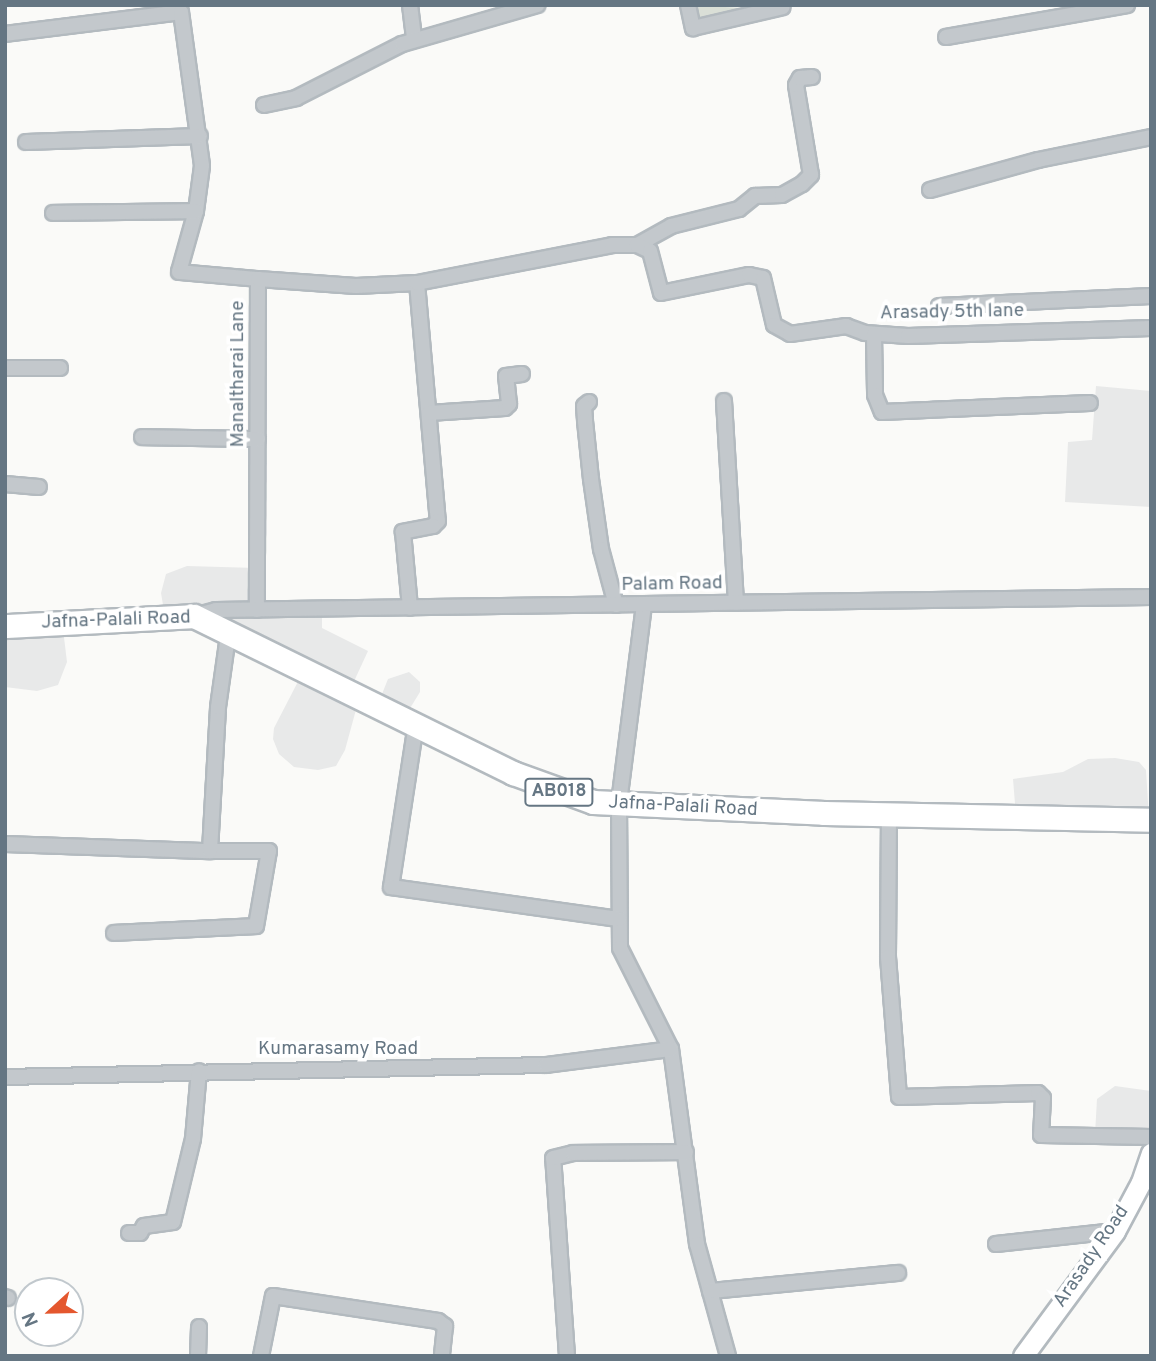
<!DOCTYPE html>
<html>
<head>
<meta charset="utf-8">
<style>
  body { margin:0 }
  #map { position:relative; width:1156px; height:1361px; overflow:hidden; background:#fafaf8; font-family:Overpass,sans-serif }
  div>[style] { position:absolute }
  .built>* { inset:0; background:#e8e9e9 }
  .green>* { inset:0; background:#dadfd7 }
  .roads { filter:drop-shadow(2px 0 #b3babf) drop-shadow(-2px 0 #b3babf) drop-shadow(0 2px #b3babf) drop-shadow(0 -2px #b3babf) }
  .minor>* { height:14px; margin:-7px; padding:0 7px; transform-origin:7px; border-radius:7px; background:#c3c8cc }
  .secondary>* { height:19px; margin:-9.5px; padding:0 9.5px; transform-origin:9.5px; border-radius:9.5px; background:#fff }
  .primary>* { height:23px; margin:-11.5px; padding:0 11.5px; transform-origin:11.5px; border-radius:11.5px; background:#fff }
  span { translate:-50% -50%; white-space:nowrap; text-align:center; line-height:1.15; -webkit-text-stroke:7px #fff; paint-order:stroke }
  .shield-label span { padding:2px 5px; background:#fff; border:2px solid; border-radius:5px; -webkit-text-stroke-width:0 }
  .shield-label { font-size:18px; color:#657683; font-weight:700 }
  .street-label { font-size:19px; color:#657683 }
  .frame { position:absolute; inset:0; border:7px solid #657683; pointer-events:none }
  .north { position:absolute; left:14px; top:1277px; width:70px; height:70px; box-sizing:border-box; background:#fff; border:2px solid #c1c8cd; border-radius:50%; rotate:248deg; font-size:19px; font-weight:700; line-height:28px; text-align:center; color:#657683 }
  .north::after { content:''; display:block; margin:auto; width:24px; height:32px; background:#e4572e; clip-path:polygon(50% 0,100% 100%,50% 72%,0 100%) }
</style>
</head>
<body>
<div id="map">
  <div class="built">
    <div style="clip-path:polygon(1096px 386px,1151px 391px,1151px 507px,1065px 502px,1068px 442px,1092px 440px)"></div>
    <div style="clip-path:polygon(187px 566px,257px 568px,257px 609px,322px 609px,322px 628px,368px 651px,350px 690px,360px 695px,345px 750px,336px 766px,318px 770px,294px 767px,279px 754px,273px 739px,274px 728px,305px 668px,165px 617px,161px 593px,166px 574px)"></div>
    <div style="clip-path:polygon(62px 621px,67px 662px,58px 685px,37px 691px,5px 687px,5px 624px)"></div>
    <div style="clip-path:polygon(409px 672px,420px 682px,420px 692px,404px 718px,378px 704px,388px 679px)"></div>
    <div style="clip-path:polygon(1115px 758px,1139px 762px,1146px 770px,1149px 819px,1016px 816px,1013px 779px,1063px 772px,1088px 759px)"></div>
    <div style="clip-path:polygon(1115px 1086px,1151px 1091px,1151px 1137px,1095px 1134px,1097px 1099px)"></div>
  </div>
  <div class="green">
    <div style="clip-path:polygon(688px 5px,744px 8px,800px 5px,693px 28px)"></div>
  </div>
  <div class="roads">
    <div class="minor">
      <div style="left:410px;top:5px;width:35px;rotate:83deg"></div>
      <div style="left:688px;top:5px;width:24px;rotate:78deg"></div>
      <div style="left:693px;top:28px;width:92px;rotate:-13.1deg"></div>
      <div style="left:5px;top:34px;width:177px;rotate:-7.1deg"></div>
      <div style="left:181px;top:12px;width:155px;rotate:82.2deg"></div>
      <div style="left:202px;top:166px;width:45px;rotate:97.6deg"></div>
      <div style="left:196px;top:211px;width:63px;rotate:105.6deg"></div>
      <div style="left:179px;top:272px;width:79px;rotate:5.1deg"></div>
      <div style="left:258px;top:279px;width:331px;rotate:90.2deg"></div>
      <div style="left:946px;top:37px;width:184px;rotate:-10deg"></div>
      <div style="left:264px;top:105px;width:33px;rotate:-12deg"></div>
      <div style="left:296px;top:98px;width:119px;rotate:-27deg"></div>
      <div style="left:402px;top:44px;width:141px;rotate:-16.1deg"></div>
      <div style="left:26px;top:142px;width:174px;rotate:-2deg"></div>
      <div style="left:930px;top:190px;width:112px;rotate:-15.5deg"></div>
      <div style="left:1038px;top:160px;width:115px;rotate:-11.5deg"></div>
      <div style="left:53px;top:213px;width:143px;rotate:-0.8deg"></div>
      <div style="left:637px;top:245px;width:39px;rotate:-29deg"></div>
      <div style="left:671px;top:226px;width:70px;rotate:-14deg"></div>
      <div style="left:739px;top:209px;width:21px;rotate:-39deg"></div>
      <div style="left:755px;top:196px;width:27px;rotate:-2deg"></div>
      <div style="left:782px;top:195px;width:23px;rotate:-29deg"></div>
      <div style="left:802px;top:184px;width:13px;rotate:-45deg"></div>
      <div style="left:811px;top:175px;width:91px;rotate:-99.5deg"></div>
      <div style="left:796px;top:85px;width:8px;rotate:-60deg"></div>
      <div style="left:800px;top:78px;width:12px;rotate:-5deg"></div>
      <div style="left:258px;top:279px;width:98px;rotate:4.1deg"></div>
      <div style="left:356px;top:286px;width:61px;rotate:-2.8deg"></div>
      <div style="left:417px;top:283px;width:239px;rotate:85deg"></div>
      <div style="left:438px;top:521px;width:7px;rotate:135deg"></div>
      <div style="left:433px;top:526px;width:31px;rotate:169deg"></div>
      <div style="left:403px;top:532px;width:76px;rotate:84.7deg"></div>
      <div style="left:417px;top:283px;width:199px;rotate:-11deg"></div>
      <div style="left:612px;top:245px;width:25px"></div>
      <div style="left:637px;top:245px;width:14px;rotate:25deg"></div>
      <div style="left:650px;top:251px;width:43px;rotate:75.3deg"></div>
      <div style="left:661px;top:293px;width:90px;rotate:-11.6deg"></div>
      <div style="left:749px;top:275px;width:14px;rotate:12deg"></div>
      <div style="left:763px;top:278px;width:48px;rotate:76.8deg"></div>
      <div style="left:774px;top:325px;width:18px;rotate:29deg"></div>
      <div style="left:790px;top:334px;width:57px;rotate:-8.1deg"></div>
      <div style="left:846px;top:326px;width:20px;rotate:20deg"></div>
      <div style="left:865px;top:333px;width:43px;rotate:4deg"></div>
      <div style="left:908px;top:336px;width:243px;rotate:-1.9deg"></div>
      <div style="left:939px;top:306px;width:212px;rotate:-2.7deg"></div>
      <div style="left:874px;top:335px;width:60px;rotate:89deg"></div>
      <div style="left:875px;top:395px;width:18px;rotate:68deg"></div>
      <div style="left:882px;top:412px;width:208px;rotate:-2.5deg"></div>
      <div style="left:5px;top:368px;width:55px"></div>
      <div style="left:724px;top:401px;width:202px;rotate:86.6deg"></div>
      <div style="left:589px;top:402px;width:6px;rotate:141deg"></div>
      <div style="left:584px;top:406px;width:15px;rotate:86deg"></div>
      <div style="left:585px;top:421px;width:58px;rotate:84.1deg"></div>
      <div style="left:591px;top:479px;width:71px;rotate:81.9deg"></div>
      <div style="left:601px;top:549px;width:58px;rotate:75deg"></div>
      <div style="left:429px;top:413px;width:76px;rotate:-3.8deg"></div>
      <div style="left:505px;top:408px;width:6px;rotate:-45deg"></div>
      <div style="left:509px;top:404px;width:28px;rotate:-96deg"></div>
      <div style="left:506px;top:376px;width:16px;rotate:-7deg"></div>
      <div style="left:142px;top:437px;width:116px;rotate:1deg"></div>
      <div style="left:5px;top:484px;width:34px;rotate:5deg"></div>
      <div style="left:644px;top:605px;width:201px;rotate:97.2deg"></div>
      <div style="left:619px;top:804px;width:144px;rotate:89.6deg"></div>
      <div style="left:620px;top:948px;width:113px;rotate:63.2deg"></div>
      <div style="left:671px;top:1049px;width:197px;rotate:82.4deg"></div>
      <div style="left:697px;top:1244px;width:116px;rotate:74.5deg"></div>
      <div style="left:194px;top:616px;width:23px;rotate:-15deg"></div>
      <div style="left:216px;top:610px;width:935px;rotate:-0.8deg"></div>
      <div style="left:416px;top:724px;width:165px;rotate:98.7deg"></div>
      <div style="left:391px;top:887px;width:230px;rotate:8deg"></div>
      <div style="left:889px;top:813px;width:144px;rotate:90.4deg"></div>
      <div style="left:888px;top:957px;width:140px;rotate:85.5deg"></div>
      <div style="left:899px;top:1097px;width:139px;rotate:-1.6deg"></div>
      <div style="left:1038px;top:1093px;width:7px;rotate:45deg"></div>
      <div style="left:1043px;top:1098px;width:37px;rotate:93deg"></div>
      <div style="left:1041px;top:1135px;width:110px;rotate:1deg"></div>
      <div style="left:5px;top:844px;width:205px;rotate:2deg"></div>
      <div style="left:114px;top:933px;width:142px;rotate:-2.8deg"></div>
      <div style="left:256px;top:926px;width:76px;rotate:-80.2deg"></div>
      <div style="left:269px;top:851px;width:59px;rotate:180deg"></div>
      <div style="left:210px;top:851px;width:144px;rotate:-86.8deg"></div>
      <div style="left:218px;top:707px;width:79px;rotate:-82deg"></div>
      <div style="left:5px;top:1077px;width:541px;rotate:-1.27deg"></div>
      <div style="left:546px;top:1065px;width:126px;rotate:-7.3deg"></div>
      <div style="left:129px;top:1233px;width:11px"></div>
      <div style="left:140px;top:1233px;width:8px;rotate:-60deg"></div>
      <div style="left:144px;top:1226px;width:29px;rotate:-8deg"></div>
      <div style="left:173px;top:1222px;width:85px;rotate:-76.5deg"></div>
      <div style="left:193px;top:1139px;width:68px;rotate:-85deg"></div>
      <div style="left:996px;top:1244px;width:120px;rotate:-6.2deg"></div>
      <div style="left:710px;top:1291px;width:189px;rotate:-5.5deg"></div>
      <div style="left:5px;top:1297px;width:3px;rotate:18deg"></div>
      <div style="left:198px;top:1356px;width:29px;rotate:-88deg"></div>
      <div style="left:261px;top:1356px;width:61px;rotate:-78.7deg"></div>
      <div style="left:273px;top:1296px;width:167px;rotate:8.6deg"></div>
      <div style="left:438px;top:1321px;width:9px;rotate:36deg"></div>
      <div style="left:445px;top:1326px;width:30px;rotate:96deg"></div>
      <div style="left:567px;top:1356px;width:198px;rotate:-94deg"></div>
      <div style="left:553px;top:1158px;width:21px;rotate:-14deg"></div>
      <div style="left:573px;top:1153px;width:113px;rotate:-0.5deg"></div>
    </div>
    <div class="secondary">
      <div style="left:1023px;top:1356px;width:155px;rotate:-53.6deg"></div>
      <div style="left:1115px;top:1231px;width:55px;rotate:-62deg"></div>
      <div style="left:1141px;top:1182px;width:31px;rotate:-71deg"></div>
    </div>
    <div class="primary">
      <div style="left:5px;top:626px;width:189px;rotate:-3deg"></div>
      <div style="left:194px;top:616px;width:356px;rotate:26.2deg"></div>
      <div style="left:513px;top:773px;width:85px;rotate:19.9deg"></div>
      <div style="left:593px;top:802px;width:231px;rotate:2.7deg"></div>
      <div style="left:824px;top:813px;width:327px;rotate:1.2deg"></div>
    </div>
  </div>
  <div class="shield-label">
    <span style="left:559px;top:792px">AB018</span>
  </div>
  <div class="street-label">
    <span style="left:952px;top:313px;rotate:-1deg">Arasady 5th lane</span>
    <span style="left:239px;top:374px;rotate:-90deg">Manaltharai Lane</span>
    <span style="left:672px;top:585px;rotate:-1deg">Palam Road</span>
    <span style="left:116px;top:621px;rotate:-2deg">Jafna-Palali Road</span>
    <span style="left:683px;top:807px;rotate:3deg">Jafna-Palali Road</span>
    <span style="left:338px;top:1050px">Kumarasamy Road</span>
    <span style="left:1092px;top:1257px;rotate:-56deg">Arasady Road</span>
  </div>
  <div class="frame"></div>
  <div class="north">N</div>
</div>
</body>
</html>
